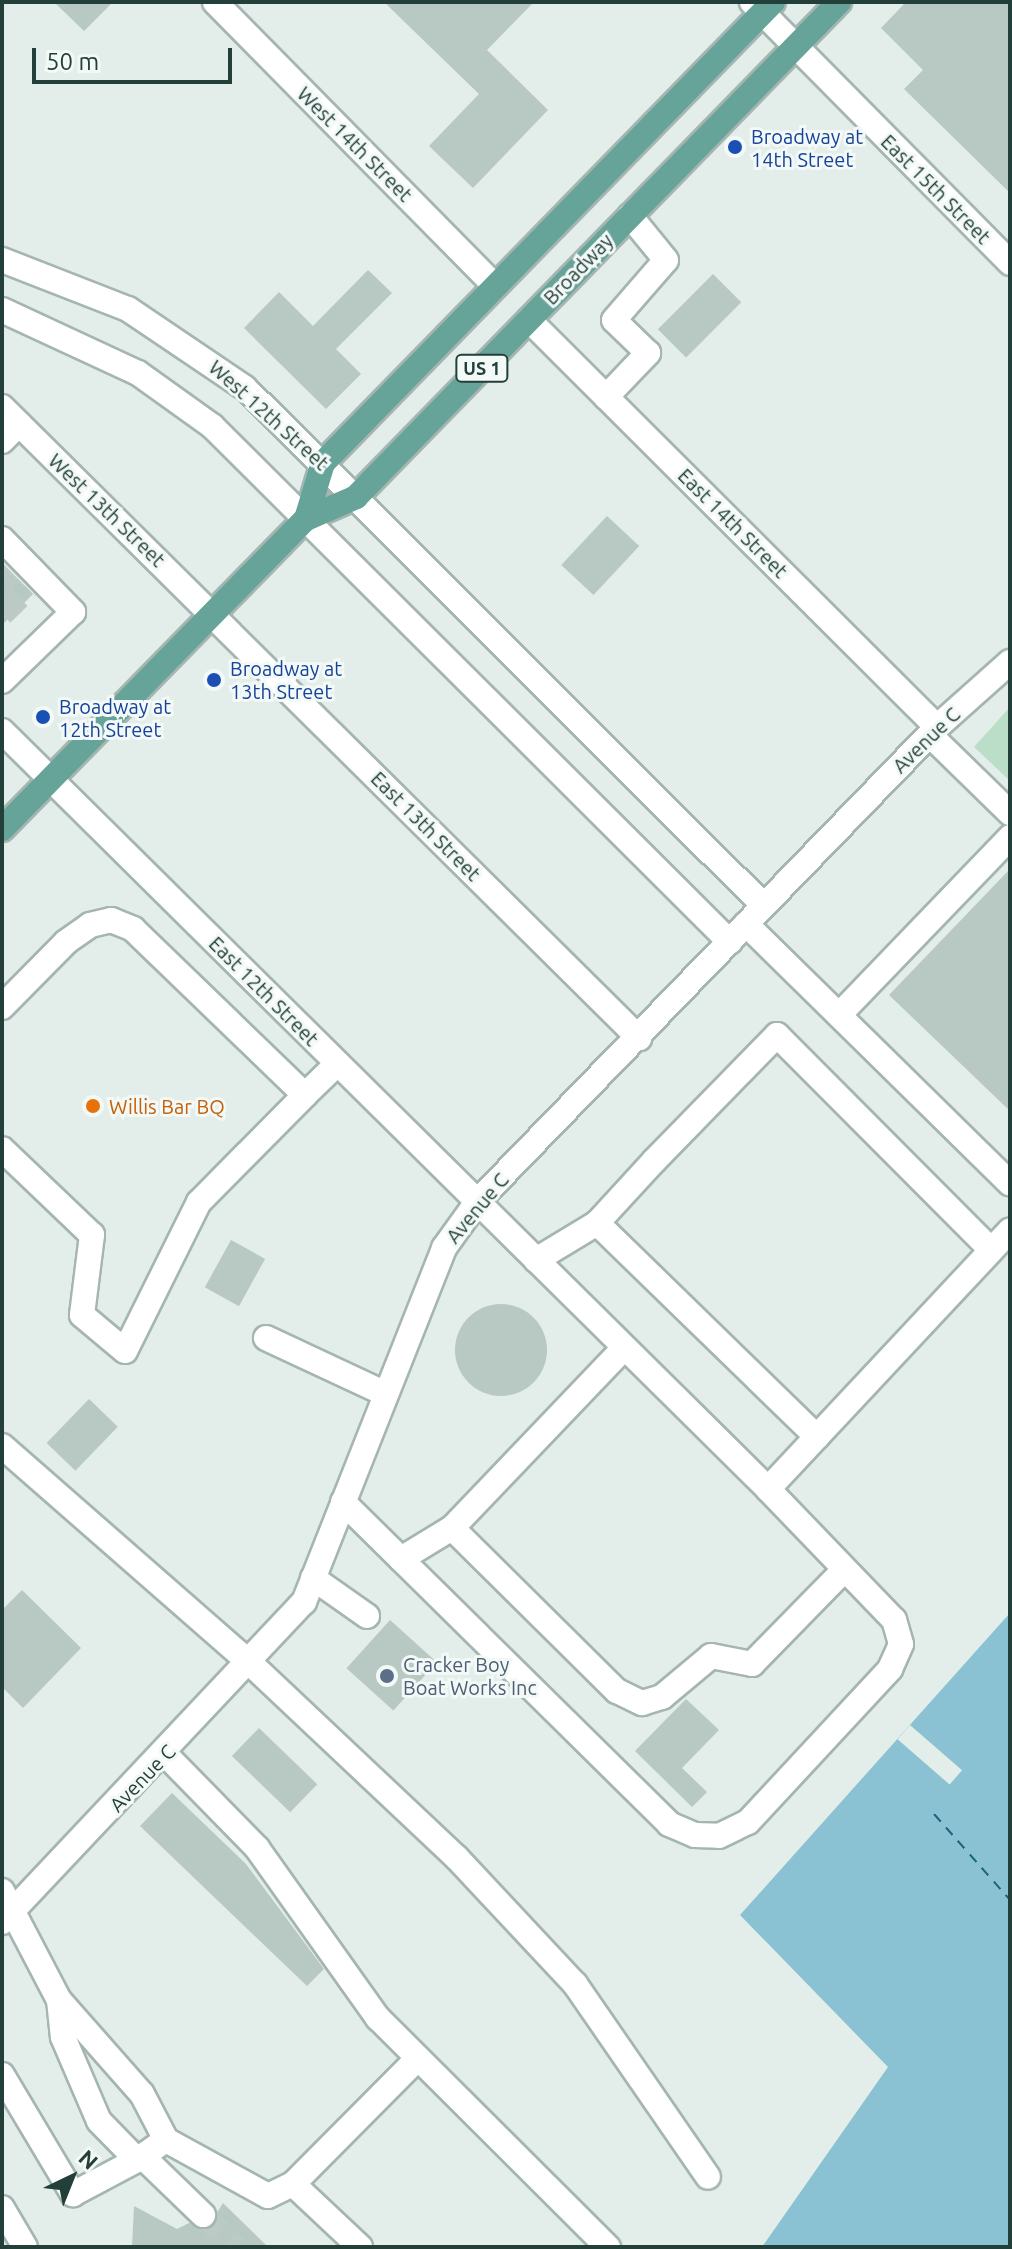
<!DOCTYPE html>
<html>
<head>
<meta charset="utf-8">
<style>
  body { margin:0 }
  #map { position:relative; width:1012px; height:2249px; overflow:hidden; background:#e3ede9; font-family:Ubuntu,sans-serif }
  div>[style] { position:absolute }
  .green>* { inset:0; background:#bbdec8 }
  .water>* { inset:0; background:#8ac2d3 }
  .pier>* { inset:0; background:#e3ede9; transform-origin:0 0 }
  .ferry>* { height:2px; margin-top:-1px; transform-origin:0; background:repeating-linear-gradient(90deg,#1a647c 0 10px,transparent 0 18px) }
  .building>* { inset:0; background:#b8c8c2; transform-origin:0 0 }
  .round { border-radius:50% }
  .minor-tunnel>* { height:24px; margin-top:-12px; transform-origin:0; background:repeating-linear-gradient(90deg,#bccac6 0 24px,transparent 0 36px) }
  .roads { filter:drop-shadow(2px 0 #a5b5b1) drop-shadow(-2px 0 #a5b5b1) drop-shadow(0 2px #a5b5b1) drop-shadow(0 -2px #a5b5b1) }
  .minor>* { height:24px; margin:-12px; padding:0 12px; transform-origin:12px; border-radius:12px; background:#fff }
  .major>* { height:24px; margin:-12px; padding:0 12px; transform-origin:12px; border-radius:12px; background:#66a399 }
  .dots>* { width:22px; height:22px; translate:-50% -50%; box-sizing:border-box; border:4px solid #f3f9f7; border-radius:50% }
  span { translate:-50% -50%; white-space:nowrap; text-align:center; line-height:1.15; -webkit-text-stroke:6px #f3f9f7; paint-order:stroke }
  .shield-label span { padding:2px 6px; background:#f3f9f7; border:2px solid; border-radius:6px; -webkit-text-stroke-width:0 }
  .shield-label { font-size:18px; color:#223f39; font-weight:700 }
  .transit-label { font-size:20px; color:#164399 }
  .left { translate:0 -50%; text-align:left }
  .street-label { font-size:20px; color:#223f39 }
  .food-label { font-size:20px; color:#c56008 }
  .service-label { font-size:20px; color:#4e5e75 }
  .frame { position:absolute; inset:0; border:4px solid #223f39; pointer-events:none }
  .north { position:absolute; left:32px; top:2137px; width:80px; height:80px; -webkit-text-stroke:6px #f3f9f7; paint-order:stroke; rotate:43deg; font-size:22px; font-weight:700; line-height:32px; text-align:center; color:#223f39 }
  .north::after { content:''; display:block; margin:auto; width:28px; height:36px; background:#223f39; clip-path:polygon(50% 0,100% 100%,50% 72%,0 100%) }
  .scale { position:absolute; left:32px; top:48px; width:200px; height:36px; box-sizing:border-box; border:4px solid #223f39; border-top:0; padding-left:10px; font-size:24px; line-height:28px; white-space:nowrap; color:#223f39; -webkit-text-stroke:6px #f3f9f7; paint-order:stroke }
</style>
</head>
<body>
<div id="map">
  <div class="green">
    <div style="clip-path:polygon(1010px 707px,1010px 781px,974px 747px)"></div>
  </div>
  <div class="water">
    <div style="clip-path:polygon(1010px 1613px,1010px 2247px,762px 2247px,888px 2067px,740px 1915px)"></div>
  </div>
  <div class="pier">
    <div style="left:910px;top:1725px;width:69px;height:19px;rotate:41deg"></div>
  </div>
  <div class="ferry">
    <div style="left:934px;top:1814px;width:115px;rotate:48.5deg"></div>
  </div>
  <div class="building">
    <div style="clip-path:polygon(54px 2px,113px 2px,84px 31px)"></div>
    <div style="clip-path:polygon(384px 2px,534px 2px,487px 50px,548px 110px,473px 188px,429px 146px,479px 94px)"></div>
    <div style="clip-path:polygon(906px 2px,1010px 2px,1010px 193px,904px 89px,923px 70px,881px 28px)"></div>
    <div style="clip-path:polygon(368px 270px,392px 293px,336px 349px,361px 374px,326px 409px,244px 328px,279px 292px,313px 326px)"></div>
    <div style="left:713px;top:274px;width:40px;height:78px;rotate:45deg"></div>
    <div style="left:607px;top:516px;width:44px;height:67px;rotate:43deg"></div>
    <div style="clip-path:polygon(2px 563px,33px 594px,2px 625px)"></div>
    <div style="clip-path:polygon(1010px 869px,1010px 1111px,889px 995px)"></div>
    <div style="left:231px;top:1240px;width:39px;height:54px;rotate:29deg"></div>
    <div class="round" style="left:455px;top:1304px;width:92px;height:92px"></div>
    <div style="left:89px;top:1399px;width:40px;height:61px;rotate:44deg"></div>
    <div style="clip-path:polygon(22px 1590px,81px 1648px,23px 1708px,2px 1687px,2px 1610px)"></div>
    <div style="left:390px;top:1620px;width:63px;height:65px;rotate:42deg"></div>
    <div style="clip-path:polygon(686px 1699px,719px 1730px,682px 1768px,707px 1792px,692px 1807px,635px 1751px)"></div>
    <div style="left:259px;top:1728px;width:81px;height:39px;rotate:44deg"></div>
    <div style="clip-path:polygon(172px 1793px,246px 1864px,324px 1969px,307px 1986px,140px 1826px)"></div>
    <div style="clip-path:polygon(223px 2203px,268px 2247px,132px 2247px,134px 2206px,177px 2229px,189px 2223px,206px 2230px)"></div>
  </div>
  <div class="minor-tunnel">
    <div style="left:2px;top:582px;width:13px;rotate:-42deg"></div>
    <div style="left:2px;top:614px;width:36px;rotate:-44deg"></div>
    <div style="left:203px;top:2215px;width:46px;rotate:44.1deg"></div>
  </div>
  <div class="roads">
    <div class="minor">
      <div style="left:215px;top:2px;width:399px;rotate:45.4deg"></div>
      <div style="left:752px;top:2px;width:367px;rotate:45.3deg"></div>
      <div style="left:2px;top:260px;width:135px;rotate:21.3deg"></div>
      <div style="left:128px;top:309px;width:141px;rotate:34deg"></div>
      <div style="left:245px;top:388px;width:733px;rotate:44.94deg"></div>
      <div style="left:2px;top:310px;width:150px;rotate:24.9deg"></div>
      <div style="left:138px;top:373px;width:91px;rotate:35.6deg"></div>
      <div style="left:212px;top:426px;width:731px;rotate:44.89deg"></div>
      <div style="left:529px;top:320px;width:576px;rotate:44.93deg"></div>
      <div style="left:606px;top:397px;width:61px;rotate:-46.3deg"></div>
      <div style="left:648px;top:353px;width:47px;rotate:-135.9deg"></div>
      <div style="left:614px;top:320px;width:79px;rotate:-49.1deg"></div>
      <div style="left:666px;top:260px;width:57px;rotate:-129.3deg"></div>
      <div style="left:2px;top:407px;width:897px;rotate:44.73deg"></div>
      <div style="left:2px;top:441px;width:24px;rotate:-45deg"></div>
      <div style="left:2px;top:539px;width:102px;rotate:45.8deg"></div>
      <div style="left:73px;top:612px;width:99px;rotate:135.8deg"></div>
      <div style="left:2px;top:731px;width:1078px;rotate:44.7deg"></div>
      <div style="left:768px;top:1489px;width:354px;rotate:-46.9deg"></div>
      <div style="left:930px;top:735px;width:112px;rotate:44.3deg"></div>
      <div style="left:746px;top:924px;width:370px;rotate:44.5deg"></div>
      <div style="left:2px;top:1007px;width:91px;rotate:-45.4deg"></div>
      <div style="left:66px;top:942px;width:29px;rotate:-35deg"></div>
      <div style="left:90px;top:925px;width:22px;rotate:-13deg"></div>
      <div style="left:111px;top:920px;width:24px;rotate:22deg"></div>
      <div style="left:133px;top:929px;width:239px;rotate:44deg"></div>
      <div style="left:305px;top:1095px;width:151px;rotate:134.7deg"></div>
      <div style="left:199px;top:1202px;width:166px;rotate:116.4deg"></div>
      <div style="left:125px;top:1351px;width:56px;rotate:-140.1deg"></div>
      <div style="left:82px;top:1315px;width:81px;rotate:-82.9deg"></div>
      <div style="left:92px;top:1235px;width:124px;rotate:-136.3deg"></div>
      <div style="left:839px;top:1015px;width:247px;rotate:-46.1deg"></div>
      <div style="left:305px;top:1095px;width:45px;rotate:-44.1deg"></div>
      <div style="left:536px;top:1260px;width:71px;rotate:-31.2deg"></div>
      <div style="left:266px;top:1338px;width:132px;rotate:25deg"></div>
      <div style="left:817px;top:1437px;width:307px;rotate:-135.8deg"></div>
      <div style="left:597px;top:1223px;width:84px;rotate:-47.4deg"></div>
      <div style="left:654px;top:1161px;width:176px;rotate:-45.7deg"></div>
      <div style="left:777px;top:1035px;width:303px;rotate:45.1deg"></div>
      <div style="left:2px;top:1446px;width:330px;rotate:41.2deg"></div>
      <div style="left:250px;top:1663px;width:284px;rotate:43.3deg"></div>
      <div style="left:457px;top:1858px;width:173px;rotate:46.9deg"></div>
      <div style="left:575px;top:1984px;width:234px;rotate:55.4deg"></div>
      <div style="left:343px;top:1502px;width:458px;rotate:44.6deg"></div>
      <div style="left:669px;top:1824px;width:28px;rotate:23deg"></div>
      <div style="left:695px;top:1835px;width:24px;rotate:2deg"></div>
      <div style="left:719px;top:1836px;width:32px;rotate:-26deg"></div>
      <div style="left:748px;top:1822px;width:209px;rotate:-47.1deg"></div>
      <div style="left:890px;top:1669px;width:27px;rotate:-66deg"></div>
      <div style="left:901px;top:1644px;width:25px;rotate:-106deg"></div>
      <div style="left:894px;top:1620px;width:182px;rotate:-133.9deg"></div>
      <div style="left:452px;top:1528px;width:232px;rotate:44.7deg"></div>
      <div style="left:617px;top:1691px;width:28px;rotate:26deg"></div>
      <div style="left:642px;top:1703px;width:21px;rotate:-17deg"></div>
      <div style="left:662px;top:1697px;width:64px;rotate:-39.9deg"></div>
      <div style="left:711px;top:1656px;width:42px;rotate:11deg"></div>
      <div style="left:752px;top:1664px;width:132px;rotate:-45.6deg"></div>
      <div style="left:401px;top:1559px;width:60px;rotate:-31.3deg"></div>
      <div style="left:452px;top:1528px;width:249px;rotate:-46.3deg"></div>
      <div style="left:313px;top:1578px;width:66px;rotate:35.1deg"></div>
      <div style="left:165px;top:1754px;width:132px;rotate:45.6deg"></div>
      <div style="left:257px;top:1848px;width:209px;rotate:54.6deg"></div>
      <div style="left:378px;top:2018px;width:325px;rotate:44.9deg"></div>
      <div style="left:2px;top:1891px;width:123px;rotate:62.4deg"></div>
      <div style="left:59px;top:2000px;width:125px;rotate:48.6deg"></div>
      <div style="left:142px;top:2094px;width:52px;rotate:62.4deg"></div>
      <div style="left:166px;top:2140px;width:116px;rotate:28.8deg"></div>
      <div style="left:268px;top:2196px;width:28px;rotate:-26deg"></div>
      <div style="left:293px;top:2184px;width:177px;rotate:-45.2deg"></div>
      <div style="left:2px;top:1922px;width:440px;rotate:-46.7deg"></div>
      <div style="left:304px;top:1602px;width:381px;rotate:-68.4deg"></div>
      <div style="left:444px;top:1248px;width:57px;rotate:-54.3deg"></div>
      <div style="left:477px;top:1202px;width:661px;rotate:-45.92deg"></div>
      <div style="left:937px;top:727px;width:98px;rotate:-41.7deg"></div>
      <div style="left:59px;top:2000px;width:37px;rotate:84deg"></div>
      <div style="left:63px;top:2037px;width:91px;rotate:66.8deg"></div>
      <div style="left:99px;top:2121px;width:54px;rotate:45.7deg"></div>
      <div style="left:137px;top:2160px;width:35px;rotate:-35deg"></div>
      <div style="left:2px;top:2075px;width:139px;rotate:59.2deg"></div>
      <div style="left:73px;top:2194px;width:72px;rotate:-28deg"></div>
      <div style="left:142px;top:2156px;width:85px;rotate:44deg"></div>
      <div style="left:293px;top:2184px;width:92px;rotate:43.2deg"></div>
      <div style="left:2px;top:2208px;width:45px;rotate:59.5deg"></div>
    </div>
    <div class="major">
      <div style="left:306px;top:519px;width:59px;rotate:-73.1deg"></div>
      <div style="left:323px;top:463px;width:644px;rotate:-45.69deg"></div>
      <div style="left:2px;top:829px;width:434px;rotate:-45.6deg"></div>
      <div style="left:306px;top:519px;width:55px;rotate:-23.7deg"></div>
      <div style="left:356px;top:497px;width:692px;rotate:-45.7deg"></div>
    </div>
  </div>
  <div class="dots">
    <div style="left:735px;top:147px;background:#1a4fb4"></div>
    <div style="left:214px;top:680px;background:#1a4fb4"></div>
    <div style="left:43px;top:717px;background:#1a4fb4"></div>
    <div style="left:93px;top:1106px;background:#e8710a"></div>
    <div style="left:387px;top:1676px;background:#5c6f8a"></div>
  </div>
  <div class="shield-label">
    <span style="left:482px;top:368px">US 1</span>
  </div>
  <div class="transit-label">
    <span class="left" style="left:751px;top:148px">Broadway at<br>14th Street</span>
    <span class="left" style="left:230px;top:680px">Broadway at<br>13th Street</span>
    <span class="left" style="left:59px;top:718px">Broadway at<br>12th Street</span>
  </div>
  <div class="street-label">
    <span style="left:355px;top:144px;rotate:45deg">West 14th Street</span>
    <span style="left:936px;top:189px;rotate:45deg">East 15th Street</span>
    <span style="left:578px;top:269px;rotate:-46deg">Broadway</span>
    <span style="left:269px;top:415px;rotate:42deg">West 12th Street</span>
    <span style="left:107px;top:510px;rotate:44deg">West 13th Street</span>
    <span style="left:733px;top:523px;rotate:45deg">East 14th Street</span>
    <span style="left:926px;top:740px;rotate:-44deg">Avenue C</span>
    <span style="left:426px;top:826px;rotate:45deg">East 13th Street</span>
    <span style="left:264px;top:991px;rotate:45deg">East 12th Street</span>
    <span style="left:477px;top:1208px;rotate:-50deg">Avenue C</span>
    <span style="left:142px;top:1778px;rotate:-46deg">Avenue C</span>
  </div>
  <div class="food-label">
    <span class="left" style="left:109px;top:1106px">Willis Bar BQ</span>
  </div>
  <div class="service-label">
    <span class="left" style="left:403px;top:1676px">Cracker Boy<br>Boat Works Inc</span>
  </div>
  <div class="frame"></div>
  <div class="north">N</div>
  <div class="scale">50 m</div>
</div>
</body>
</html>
